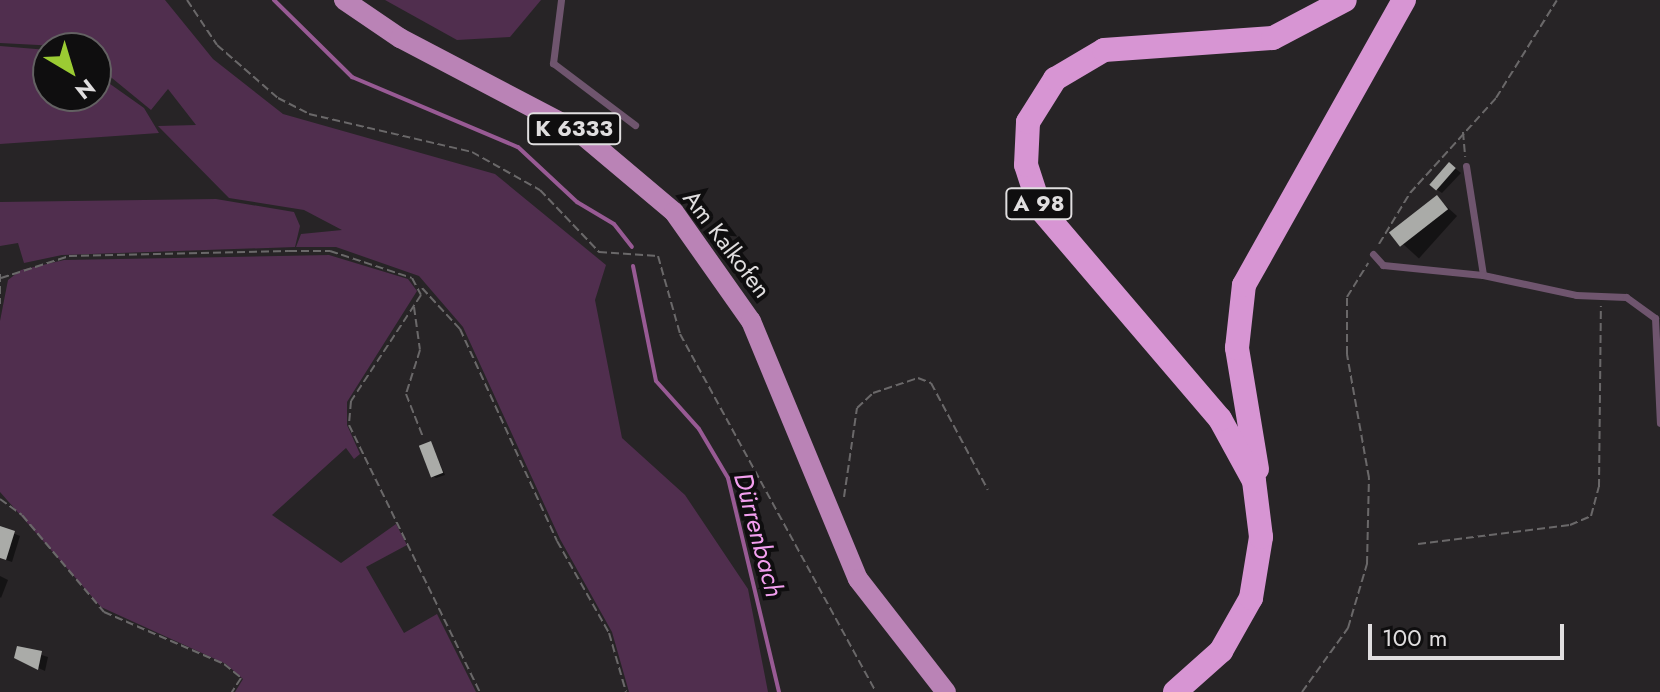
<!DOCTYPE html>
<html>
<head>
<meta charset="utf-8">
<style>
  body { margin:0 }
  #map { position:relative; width:1660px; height:692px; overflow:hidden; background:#272426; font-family:Jost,sans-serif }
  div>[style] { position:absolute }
  .green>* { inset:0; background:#502e4e }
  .shadow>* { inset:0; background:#0007; transform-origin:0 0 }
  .stream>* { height:4px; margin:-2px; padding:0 2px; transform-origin:2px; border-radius:2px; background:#985a94 }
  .building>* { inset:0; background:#aaaba8; transform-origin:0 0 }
  .path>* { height:2px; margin-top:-1px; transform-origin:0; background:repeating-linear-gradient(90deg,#6a6869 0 8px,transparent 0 12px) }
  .service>* { height:7px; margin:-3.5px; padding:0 3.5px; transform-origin:3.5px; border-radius:3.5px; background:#6f556e }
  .primary>* { height:20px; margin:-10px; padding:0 10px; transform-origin:10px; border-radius:10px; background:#ba83b6 }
  .motorway>* { height:24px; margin:-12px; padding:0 12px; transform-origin:12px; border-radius:12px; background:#d795d3 }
  span { translate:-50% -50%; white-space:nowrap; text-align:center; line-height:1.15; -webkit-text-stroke:8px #0f0e0f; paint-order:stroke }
  .shield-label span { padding:2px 6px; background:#0f0e0f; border:2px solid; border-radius:6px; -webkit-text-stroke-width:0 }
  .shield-label { font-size:22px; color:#e0dedf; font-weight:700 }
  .street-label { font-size:24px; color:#e0dedf }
  .water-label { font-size:26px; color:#f39fef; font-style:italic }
  .north { position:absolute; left:32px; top:32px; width:80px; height:80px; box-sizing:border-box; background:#0f0e0f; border:2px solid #636162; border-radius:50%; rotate:142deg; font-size:22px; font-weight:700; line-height:32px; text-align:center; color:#e0dedf }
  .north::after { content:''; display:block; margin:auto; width:28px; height:36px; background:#9bcb33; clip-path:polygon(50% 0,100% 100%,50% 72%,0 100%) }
  .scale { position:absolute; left:1368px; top:624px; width:196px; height:36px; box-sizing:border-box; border:4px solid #e0dedf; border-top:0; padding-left:10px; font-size:24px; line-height:28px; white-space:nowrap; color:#e0dedf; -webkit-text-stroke:6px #0f0e0f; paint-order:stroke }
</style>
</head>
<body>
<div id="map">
  <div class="green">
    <div style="clip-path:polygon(0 0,165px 0,213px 59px,283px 114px,495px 174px,606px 265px,595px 300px,622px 438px,685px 495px,748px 589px,768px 692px,629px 692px,612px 632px,560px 539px,463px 327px,419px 276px,336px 247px,296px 247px,301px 234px,342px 230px,304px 210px,229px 198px,158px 126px,196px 125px,168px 89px,151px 110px,96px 65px,96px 48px,0 43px)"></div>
    <div style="clip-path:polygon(385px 0,541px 0,510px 37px,457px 40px)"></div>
    <div style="clip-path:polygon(0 46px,48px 50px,48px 96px,96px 96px,96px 74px,144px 108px,159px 133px,0 144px)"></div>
    <div style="clip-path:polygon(216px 199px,294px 212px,300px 226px,295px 247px,62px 255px,24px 263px,18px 243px,0 246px,0 202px)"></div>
    <div style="clip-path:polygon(329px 255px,408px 279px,417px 291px,347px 402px,347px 425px,360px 454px,354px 459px,346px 448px,272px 515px,341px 563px,396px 524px,407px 545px,366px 567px,404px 633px,437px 614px,476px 692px,235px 692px,243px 679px,226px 664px,101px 607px,0 492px,0 321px,8px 280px,21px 270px,64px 260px)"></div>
  </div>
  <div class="shadow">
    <div style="clip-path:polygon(1450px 164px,1461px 173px,1442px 193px,1436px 189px)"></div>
    <div style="left:1437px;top:198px;width:27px;height:57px;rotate:42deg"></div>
    <div style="clip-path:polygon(431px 443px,445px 475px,436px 478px,433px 476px)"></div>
    <div style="clip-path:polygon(0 528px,20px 536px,12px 562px,0 558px)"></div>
    <div style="clip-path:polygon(0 576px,8px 580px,1px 598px,0 597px)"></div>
    <div style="clip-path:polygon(19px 648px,48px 657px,45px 671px,23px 661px)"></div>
  </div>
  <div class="stream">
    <div style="left:274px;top:0;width:110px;rotate:44.6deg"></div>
    <div style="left:352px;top:77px;width:180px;rotate:22.9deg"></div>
    <div style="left:518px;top:147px;width:81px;rotate:43deg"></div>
    <div style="left:577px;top:202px;width:43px;rotate:30.7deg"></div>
    <div style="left:614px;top:224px;width:29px;rotate:52deg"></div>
    <div style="left:633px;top:266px;width:117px;rotate:78.7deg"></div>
    <div style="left:656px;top:381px;width:64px;rotate:48.1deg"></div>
    <div style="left:699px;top:429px;width:57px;rotate:59.4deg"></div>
    <div style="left:728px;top:478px;width:220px;rotate:76.6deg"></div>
  </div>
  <div class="building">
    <div style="left:1449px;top:162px;width:9px;height:30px;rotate:41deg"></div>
    <div style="left:1437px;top:195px;width:18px;height:61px;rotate:52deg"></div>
    <div style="left:431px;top:441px;width:34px;height:13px;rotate:69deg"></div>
    <div style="clip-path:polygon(0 526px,15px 531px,6px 560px,0 558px)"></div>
    <div style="clip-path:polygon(17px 646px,42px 651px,38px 670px,14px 658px)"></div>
  </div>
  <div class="path">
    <div style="left:187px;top:0;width:54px;rotate:56.3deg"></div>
    <div style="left:217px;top:45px;width:81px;rotate:41deg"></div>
    <div style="left:278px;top:98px;width:35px;rotate:27deg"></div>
    <div style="left:309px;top:114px;width:167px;rotate:13.1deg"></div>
    <div style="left:472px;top:152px;width:78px;rotate:29.2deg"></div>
    <div style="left:540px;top:190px;width:86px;rotate:46.4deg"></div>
    <div style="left:599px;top:252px;width:59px;rotate:3.9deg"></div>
    <div style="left:658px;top:256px;width:81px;rotate:74.2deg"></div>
    <div style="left:680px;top:334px;width:408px;rotate:61.3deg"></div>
    <div style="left:1463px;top:132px;width:25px;rotate:85deg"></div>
    <div style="left:1379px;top:244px;width:60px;rotate:-58.7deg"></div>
    <div style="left:1410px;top:193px;width:128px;rotate:-47.8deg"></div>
    <div style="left:1496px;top:98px;width:115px;rotate:-58.1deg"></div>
    <div style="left:0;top:274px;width:30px;rotate:90deg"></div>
    <div style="left:1px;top:278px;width:71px;rotate:-17.9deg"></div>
    <div style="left:69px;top:256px;width:220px;rotate:-1.3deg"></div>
    <div style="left:289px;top:251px;width:41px"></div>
    <div style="left:330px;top:251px;width:86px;rotate:18.2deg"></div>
    <div style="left:412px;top:278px;width:19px;rotate:62deg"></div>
    <div style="left:421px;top:295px;width:127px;rotate:123.4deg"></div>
    <div style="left:351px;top:401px;width:24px;rotate:95deg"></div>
    <div style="left:349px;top:425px;width:297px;rotate:63.9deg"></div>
    <div style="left:422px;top:288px;width:56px;rotate:47.2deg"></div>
    <div style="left:460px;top:329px;width:233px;rotate:65.4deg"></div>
    <div style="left:557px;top:541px;width:106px;rotate:60.5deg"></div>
    <div style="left:609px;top:633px;width:61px;rotate:73.9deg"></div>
    <div style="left:414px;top:307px;width:43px;rotate:82.1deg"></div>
    <div style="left:420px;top:350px;width:46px;rotate:107.7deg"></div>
    <div style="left:406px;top:394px;width:46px;rotate:68.4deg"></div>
    <div style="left:844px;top:497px;width:90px;rotate:-81.7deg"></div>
    <div style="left:857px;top:408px;width:22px;rotate:-43deg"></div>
    <div style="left:873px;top:393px;width:47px;rotate:-18.4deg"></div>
    <div style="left:918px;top:378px;width:14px;rotate:21deg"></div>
    <div style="left:931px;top:383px;width:121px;rotate:62deg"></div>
    <div style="left:0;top:499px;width:27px;rotate:36deg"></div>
    <div style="left:22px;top:515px;width:127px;rotate:49.8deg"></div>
    <div style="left:104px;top:612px;width:131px;rotate:23.4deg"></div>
    <div style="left:224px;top:664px;width:22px;rotate:39deg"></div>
    <div style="left:241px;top:678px;width:17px;rotate:123deg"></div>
    <div style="left:1418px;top:544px;width:153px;rotate:-7.1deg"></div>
    <div style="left:1570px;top:525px;width:23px;rotate:-23deg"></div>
    <div style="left:1591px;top:516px;width:30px;rotate:-75deg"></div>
    <div style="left:1599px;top:487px;width:181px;rotate:-89.4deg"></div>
    <div style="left:1302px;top:692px;width:79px;rotate:-54.3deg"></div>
    <div style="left:1348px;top:628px;width:67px;rotate:-73.5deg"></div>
    <div style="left:1367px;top:564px;width:86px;rotate:-88.7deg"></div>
    <div style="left:1369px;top:478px;width:126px;rotate:-100.1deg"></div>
    <div style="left:1347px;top:354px;width:57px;rotate:-90deg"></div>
    <div style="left:1347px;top:297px;width:40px;rotate:-58deg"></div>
  </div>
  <div class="service">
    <div style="left:561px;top:0;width:64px;rotate:97.2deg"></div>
    <div style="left:553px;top:63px;width:103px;rotate:37.1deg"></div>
    <div style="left:1466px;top:166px;width:110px;rotate:81.1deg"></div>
    <div style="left:1483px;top:275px;width:95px;rotate:12.1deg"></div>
    <div style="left:1576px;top:295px;width:50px;rotate:2.3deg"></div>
    <div style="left:1626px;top:297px;width:36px;rotate:36deg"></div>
    <div style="left:1655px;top:318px;width:105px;rotate:87.3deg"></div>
    <div style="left:1373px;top:254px;width:15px;rotate:48deg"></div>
    <div style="left:1383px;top:265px;width:100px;rotate:5.7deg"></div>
  </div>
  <div class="primary">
    <div style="left:344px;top:0;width:68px;rotate:34.2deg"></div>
    <div style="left:400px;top:38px;width:202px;rotate:27.7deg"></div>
    <div style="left:579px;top:132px;width:124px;rotate:40.1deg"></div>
    <div style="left:674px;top:212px;width:133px;rotate:54.8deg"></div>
    <div style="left:751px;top:321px;width:279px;rotate:67.5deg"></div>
    <div style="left:858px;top:579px;width:143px;rotate:52.1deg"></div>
  </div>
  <div class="motorway">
    <div style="left:1257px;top:469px;width:123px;rotate:-99.4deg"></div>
    <div style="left:1237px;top:348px;width:63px;rotate:-83.7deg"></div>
    <div style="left:1244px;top:285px;width:327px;rotate:-60.7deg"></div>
    <div style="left:1175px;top:692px;width:62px;rotate:-41.7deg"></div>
    <div style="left:1221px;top:651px;width:61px;rotate:-60.5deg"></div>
    <div style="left:1251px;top:598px;width:62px;rotate:-80.7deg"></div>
    <div style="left:1261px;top:537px;width:56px;rotate:-97.1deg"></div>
    <div style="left:1254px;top:481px;width:71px;rotate:-118.7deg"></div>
    <div style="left:1220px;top:419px;width:277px;rotate:-130.5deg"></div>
    <div style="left:1040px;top:208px;width:45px;rotate:-108deg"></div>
    <div style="left:1026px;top:165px;width:43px;rotate:-87.3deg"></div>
    <div style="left:1028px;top:122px;width:51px;rotate:-57.9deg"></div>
    <div style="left:1055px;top:79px;width:57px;rotate:-30.6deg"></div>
    <div style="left:1104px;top:50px;width:169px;rotate:-4.1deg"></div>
    <div style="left:1273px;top:38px;width:81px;rotate:-27.8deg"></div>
  </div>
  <div class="shield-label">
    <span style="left:574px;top:129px">K 6333</span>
    <span style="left:1039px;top:204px">A 98</span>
  </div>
  <div class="street-label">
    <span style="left:727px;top:244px;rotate:53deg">Am Kalkofen</span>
  </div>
  <div class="water-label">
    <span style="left:758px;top:535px;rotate:75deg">Dürrenbach</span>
  </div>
  <div class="north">N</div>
  <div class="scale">100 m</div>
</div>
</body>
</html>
